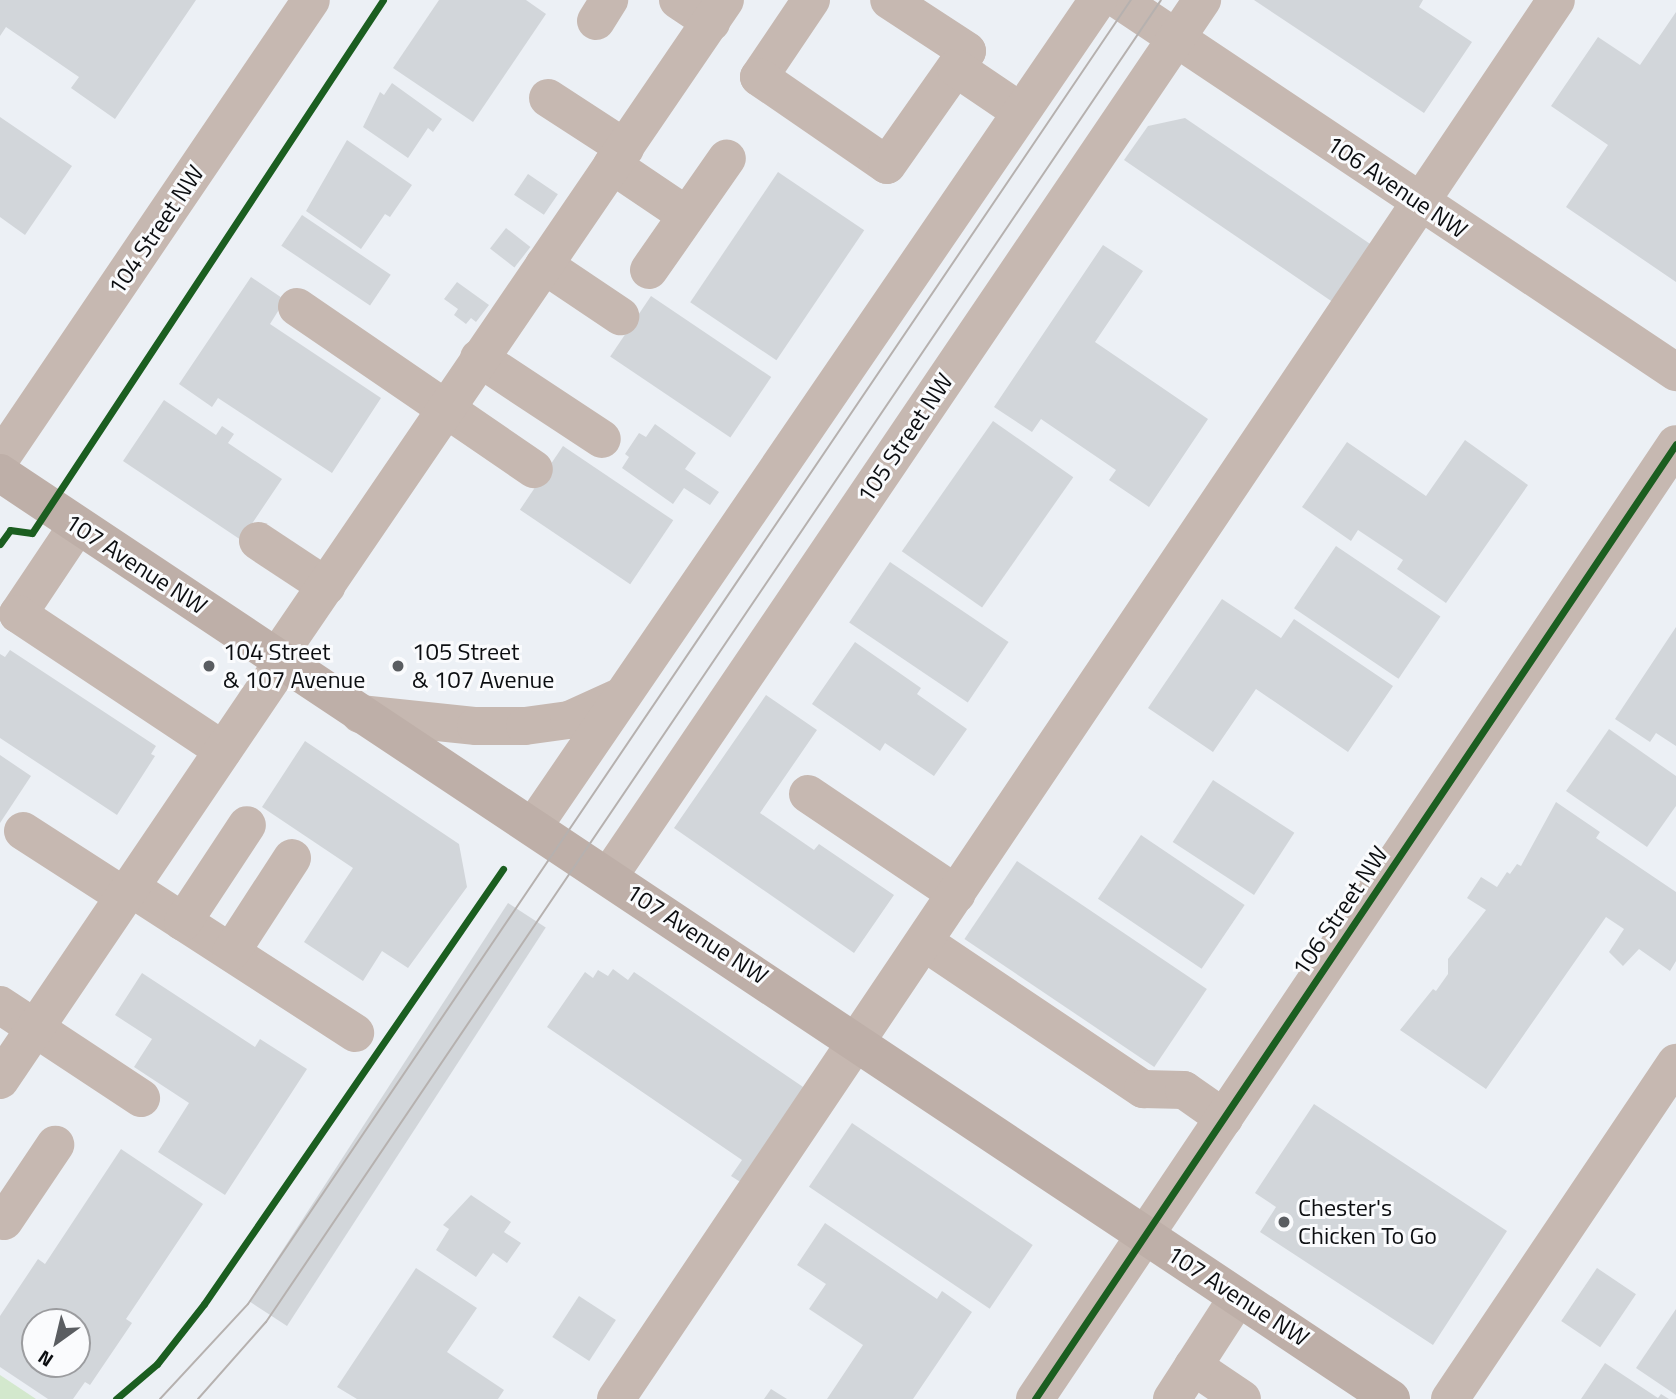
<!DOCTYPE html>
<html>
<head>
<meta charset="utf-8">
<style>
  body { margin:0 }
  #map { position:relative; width:1676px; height:1399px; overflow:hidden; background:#ecf0f5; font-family:"Titillium Web",sans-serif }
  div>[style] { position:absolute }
  .green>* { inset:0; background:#d3e8cd }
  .building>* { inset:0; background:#d2d6da; transform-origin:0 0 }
  .minor>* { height:38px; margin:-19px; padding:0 19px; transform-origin:19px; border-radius:19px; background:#c6b8b1 }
  .major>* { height:38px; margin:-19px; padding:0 19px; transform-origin:19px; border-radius:19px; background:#beafa8 }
  .tram>* { height:2px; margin:-1px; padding:0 1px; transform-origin:1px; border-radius:1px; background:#b6b1af }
  .cycleway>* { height:7px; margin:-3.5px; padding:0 3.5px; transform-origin:3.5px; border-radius:3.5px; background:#1b5e20 }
  .dots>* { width:19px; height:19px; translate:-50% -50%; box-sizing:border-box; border:4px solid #fafbfd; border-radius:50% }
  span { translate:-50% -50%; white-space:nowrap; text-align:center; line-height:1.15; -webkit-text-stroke:6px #fafbfd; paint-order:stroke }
  .street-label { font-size:24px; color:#0c0e11 }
  .poi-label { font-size:24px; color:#0c0e11 }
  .left { translate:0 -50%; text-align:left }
  .north { position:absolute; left:21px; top:1308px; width:70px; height:70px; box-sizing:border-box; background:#fafbfd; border:2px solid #9b9c9f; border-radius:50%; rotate:214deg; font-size:19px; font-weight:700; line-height:28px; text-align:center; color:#0c0e11 }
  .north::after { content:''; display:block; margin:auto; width:24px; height:32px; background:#5a5d61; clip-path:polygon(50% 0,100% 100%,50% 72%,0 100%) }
</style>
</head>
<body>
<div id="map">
  <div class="green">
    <div style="clip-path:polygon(0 1375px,36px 1399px,0 1399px)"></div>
  </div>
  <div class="building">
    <div style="clip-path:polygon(0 0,196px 0,115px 119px,71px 88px,79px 77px,6px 27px,0 36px)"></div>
    <div style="clip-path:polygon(439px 0,526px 0,546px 14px,473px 122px,393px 68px)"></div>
    <div style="clip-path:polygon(1254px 0,1423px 0,1419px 7px,1472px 42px,1424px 113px)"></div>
    <div style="clip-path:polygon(1676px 12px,1676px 282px,1566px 207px,1608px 145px,1551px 106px,1598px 37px,1640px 65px)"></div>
    <div style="clip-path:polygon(392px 83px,442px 119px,433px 132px,428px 128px,408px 158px,363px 127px,380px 92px,384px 95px)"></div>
    <div style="clip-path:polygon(0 117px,72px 166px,25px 235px,0 217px)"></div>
    <div style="clip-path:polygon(1185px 118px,1379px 250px,1340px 307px,1124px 160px,1148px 126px)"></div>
    <div style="clip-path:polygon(347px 140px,412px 185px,390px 217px,385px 214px,361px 249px,306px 211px)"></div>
    <div style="left:778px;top:172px;width:104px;height:157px;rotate:34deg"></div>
    <div style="left:528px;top:174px;width:36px;height:25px;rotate:34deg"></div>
    <div style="left:302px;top:215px;width:107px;height:37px;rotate:34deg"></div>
    <div style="left:506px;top:228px;width:31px;height:26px;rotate:38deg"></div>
    <div style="clip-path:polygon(1103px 245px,1143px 271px,1095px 342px,1208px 419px,1149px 507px,1109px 480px,1116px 470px,1041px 419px,1032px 432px,994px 407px)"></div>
    <div style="clip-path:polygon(251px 277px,285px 300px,270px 324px,381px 398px,332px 473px,218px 398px,212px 407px,179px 384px)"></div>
    <div style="clip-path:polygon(457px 282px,489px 305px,476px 322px,471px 318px,466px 324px,454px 315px,458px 309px,444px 299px)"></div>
    <div style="left:651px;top:296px;width:145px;height:73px;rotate:34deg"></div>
    <div style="clip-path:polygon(164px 400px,216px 435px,222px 426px,234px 434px,228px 443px,282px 479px,241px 540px,123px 461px)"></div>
    <div style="left:993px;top:421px;width:98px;height:159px;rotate:35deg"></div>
    <div style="clip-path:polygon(655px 424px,696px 453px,685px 469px,719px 492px,710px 505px,684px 488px,673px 504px,622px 468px,629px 457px,625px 454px,639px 433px,646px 437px)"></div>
    <div style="clip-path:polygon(1465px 440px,1528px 485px,1446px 603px,1397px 569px,1403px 560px,1358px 530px,1351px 541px,1302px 507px,1347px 442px,1426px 496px)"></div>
    <div style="left:563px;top:446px;width:133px;height:77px;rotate:34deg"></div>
    <div style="left:1336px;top:546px;width:126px;height:75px;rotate:34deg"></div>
    <div style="left:890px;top:562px;width:143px;height:73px;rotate:34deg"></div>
    <div style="clip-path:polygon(1222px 599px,1281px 638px,1294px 619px,1393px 686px,1348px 752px,1256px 689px,1213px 752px,1148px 708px)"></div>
    <div style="clip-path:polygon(1676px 627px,1676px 746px,1656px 733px,1650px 742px,1615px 719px)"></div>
    <div style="clip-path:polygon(855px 642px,921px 688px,917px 694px,967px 729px,934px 776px,885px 743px,880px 751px,812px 704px)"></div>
    <div style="clip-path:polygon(10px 650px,156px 746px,151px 754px,155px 756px,117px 815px,0 738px,0 654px,5px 657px)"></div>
    <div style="clip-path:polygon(766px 695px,817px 730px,760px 813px,814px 850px,819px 844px,894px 895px,854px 953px,674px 828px)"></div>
    <div style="clip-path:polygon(1609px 729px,1676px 776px,1676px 806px,1647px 847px,1566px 791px)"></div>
    <div style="clip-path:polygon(305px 741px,459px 844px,467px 887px,408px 968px,382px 951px,363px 981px,304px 942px,353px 868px,262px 807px)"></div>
    <div style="clip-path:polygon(0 755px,31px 776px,0 823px)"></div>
    <div style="left:1213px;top:780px;width:97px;height:74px;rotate:33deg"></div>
    <div style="clip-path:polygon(1556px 802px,1600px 832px,1596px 838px,1676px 892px,1676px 961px,1670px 971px,1639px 949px,1623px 966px,1609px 952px,1624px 929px,1606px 917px,1486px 1089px,1400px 1030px,1433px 989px,1436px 991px,1448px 974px,1448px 959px,1486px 910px,1467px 898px,1481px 877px,1497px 887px,1507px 872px,1510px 874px,1517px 864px,1521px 866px)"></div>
    <div style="left:1141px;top:835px;width:125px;height:77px;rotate:34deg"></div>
    <div style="left:1017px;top:861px;width:229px;height:94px;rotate:34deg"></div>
    <div style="left:508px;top:903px;width:45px;height:475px;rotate:33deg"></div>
    <div style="clip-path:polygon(613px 969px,628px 980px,634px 972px,809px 1091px,745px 1185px,731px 1176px,742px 1160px,547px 1027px,585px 972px,593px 978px,598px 970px,608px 976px)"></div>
    <div style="clip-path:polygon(142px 973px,255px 1047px,260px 1039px,307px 1069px,225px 1195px,158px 1152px,189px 1103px,134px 1067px,152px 1039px,115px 1015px)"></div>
    <div style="clip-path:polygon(1314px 1104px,1507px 1231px,1433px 1345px,1260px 1232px,1276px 1207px,1255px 1193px)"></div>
    <div style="left:852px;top:1123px;width:218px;height:77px;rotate:34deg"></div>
    <div style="clip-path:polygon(evenodd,121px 1149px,203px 1204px,126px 1319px,132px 1323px,90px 1385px,85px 1382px,73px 1399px,48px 1399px,0 1367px,0 1316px,38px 1259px,45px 1264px,121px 1149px,35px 1322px,77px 1322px,77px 1364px,35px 1364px,35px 1322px)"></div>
    <div style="clip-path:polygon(471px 1195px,511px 1222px,504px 1232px,521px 1243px,507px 1263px,493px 1253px,476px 1277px,436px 1250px,449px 1229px,443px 1225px)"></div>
    <div style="clip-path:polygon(825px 1223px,937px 1299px,942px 1291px,972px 1312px,913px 1399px,827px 1399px,863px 1345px,809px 1309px,826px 1284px,797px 1265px)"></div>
    <div style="clip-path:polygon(416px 1268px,477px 1308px,447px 1352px,504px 1390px,498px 1399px,357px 1399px,337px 1387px)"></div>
    <div style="left:1597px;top:1268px;width:47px;height:64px;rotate:34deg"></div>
    <div style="left:579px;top:1296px;width:44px;height:49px;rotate:33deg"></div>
    <div style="clip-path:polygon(1676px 1309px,1676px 1395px,1636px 1368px)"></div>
    <div style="clip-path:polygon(1605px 1363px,1658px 1398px,1661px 1394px,1669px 1399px,1581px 1399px)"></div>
    <div style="clip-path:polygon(771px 1389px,787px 1399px,764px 1399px)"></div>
  </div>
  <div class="minor">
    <div style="left:678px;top:0;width:40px;rotate:34deg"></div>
    <div style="left:811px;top:0;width:93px;rotate:124deg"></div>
    <div style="left:759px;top:77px;width:155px;rotate:34.5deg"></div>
    <div style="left:887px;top:165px;width:139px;rotate:-54.9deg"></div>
    <div style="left:967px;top:51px;width:93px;rotate:-146.8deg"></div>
    <div style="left:1119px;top:0;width:670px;rotate:33.74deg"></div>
    <div style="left:596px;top:21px;width:25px;rotate:-58deg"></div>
    <div style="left:956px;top:68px;width:78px;rotate:34.1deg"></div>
    <div style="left:548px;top:98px;width:92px;rotate:33deg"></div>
    <div style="left:612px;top:165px;width:89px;rotate:34deg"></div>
    <div style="left:544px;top:265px;width:92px;rotate:33.9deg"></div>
    <div style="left:649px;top:270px;width:136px;rotate:-55.1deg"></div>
    <div style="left:297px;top:307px;width:287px;rotate:34.4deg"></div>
    <div style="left:479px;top:358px;width:147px;rotate:33.4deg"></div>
    <div style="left:0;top:459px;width:554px;rotate:-55.88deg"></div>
    <div style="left:77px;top:526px;width:106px;rotate:123.8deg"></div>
    <div style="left:18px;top:614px;width:246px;rotate:33.6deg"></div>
    <div style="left:258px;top:541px;width:82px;rotate:33.5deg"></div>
    <div style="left:277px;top:657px;width:795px;rotate:-55.71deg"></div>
    <div style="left:360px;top:714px;width:117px;rotate:5.9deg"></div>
    <div style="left:476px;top:726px;width:49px"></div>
    <div style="left:525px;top:726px;width:44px;rotate:-7.8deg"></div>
    <div style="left:569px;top:720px;width:58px;rotate:-24.4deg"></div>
    <div style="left:808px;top:794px;width:179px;rotate:34deg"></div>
    <div style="left:533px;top:827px;width:1002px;rotate:-55.66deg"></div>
    <div style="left:23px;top:831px;width:120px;rotate:32.8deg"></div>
    <div style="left:609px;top:876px;width:1058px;rotate:-55.9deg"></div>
    <div style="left:131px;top:888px;width:267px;rotate:32.9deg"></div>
    <div style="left:183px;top:922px;width:116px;rotate:-56.6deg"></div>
    <div style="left:924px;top:942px;width:264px;rotate:33.9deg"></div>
    <div style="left:1143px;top:1089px;width:41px;rotate:1.4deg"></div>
    <div style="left:1184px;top:1090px;width:49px;rotate:35deg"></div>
    <div style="left:231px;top:952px;width:112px;rotate:-57deg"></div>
    <div style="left:0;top:1005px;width:169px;rotate:33.4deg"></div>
    <div style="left:0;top:1080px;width:505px;rotate:-55.9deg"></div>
    <div style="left:4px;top:1221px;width:92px;rotate:-56.1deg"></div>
    <div style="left:1193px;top:1366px;width:59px;rotate:34deg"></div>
    <div style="left:616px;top:1399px;width:1685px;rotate:-56.1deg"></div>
    <div style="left:1035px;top:1399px;width:1150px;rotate:-56.13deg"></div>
    <div style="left:1172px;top:1399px;width:121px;rotate:-57.1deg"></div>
    <div style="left:1450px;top:1399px;width:405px;rotate:-56.1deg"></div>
  </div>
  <div class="major">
    <div style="left:0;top:473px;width:1671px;rotate:33.65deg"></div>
  </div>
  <div class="tram">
    <div style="left:160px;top:1399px;width:129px;rotate:-47.2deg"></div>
    <div style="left:248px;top:1304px;width:1575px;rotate:-55.9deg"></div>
    <div style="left:198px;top:1399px;width:103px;rotate:-48.6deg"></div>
    <div style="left:266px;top:1322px;width:1596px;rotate:-55.9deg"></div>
  </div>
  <div class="cycleway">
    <div style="left:0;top:544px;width:17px;rotate:-54deg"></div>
    <div style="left:10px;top:530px;width:22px;rotate:8deg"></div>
    <div style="left:32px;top:533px;width:638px;rotate:-56.63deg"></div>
    <div style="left:116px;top:1399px;width:54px;rotate:-40.5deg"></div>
    <div style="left:157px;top:1364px;width:76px;rotate:-51.9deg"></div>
    <div style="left:204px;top:1304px;width:528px;rotate:-55.5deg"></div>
    <div style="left:1035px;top:1399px;width:1150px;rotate:-56.13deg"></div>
  </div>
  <div class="dots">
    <div style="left:209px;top:666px;background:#5a5d61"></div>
    <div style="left:398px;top:666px;background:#5a5d61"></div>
    <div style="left:1284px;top:1222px;background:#5a5d61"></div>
  </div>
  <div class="street-label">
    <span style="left:1397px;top:187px;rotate:34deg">106 Avenue NW</span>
    <span style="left:156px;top:230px;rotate:-56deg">104 Street NW</span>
    <span style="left:905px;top:438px;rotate:-56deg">105 Street NW</span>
    <span style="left:136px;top:564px;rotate:33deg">107 Avenue NW</span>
    <span style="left:1340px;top:911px;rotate:-56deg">106 Street NW</span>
    <span style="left:697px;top:934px;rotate:33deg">107 Avenue NW</span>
    <span style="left:1238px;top:1296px;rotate:33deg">107 Avenue NW</span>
  </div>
  <div class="poi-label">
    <span class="left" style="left:223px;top:666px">104 Street<br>&amp; 107 Avenue</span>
    <span class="left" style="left:412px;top:666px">105 Street<br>&amp; 107 Avenue</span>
    <span class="left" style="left:1298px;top:1222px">Chester's<br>Chicken To Go</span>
  </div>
  <div class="north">N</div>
</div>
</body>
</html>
